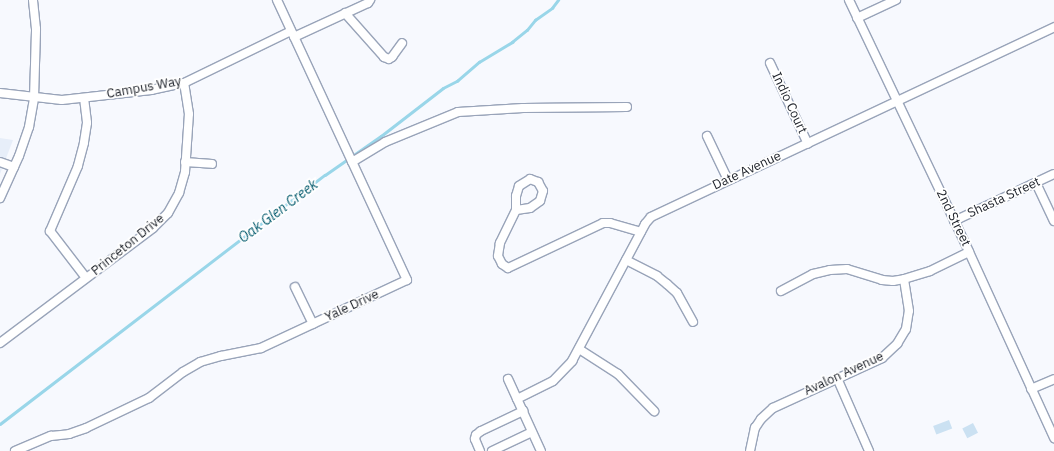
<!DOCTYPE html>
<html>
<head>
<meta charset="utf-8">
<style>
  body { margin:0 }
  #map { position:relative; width:1054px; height:451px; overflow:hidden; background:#f7f9fe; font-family:"IBM Plex Sans",sans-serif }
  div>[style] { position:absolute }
  .built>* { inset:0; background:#e7eef9 }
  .stream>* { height:2.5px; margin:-1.25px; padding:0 1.25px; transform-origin:1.25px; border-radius:1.25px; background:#99d6e9 }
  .building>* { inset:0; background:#cbe1f2; transform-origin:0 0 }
  .roads { filter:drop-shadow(1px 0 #99a4b9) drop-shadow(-1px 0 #99a4b9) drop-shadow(0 1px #99a4b9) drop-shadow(0 -1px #99a4b9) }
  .minor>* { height:8px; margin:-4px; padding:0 4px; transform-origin:4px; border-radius:4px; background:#fff }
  span { translate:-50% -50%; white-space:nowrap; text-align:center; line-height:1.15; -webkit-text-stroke:3.5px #fff; paint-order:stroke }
  .street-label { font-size:13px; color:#1c2028 }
  .water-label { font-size:14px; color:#00596c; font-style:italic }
</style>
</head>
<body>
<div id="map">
  <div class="built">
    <div style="clip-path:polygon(0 138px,13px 140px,0 174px)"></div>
  </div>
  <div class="stream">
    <div style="left:0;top:424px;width:409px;rotate:-37.5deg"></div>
    <div style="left:325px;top:175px;width:68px;rotate:-34.9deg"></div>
    <div style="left:381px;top:136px;width:78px;rotate:-37.7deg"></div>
    <div style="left:443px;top:88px;width:16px;rotate:-27deg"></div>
    <div style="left:457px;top:81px;width:29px;rotate:-41deg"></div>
    <div style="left:479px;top:62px;width:39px;rotate:-31deg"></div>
    <div style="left:512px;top:42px;width:19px;rotate:-39deg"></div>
    <div style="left:527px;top:30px;width:13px;rotate:-51deg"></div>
    <div style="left:535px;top:20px;width:21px;rotate:-35deg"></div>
    <div style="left:552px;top:8px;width:10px;rotate:-53deg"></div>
  </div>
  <div class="building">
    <div style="left:949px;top:420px;width:9px;height:17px;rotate:69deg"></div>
    <div style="left:973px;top:423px;width:11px;height:12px;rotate:63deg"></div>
  </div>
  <div class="roads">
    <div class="minor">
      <div style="left:849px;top:0;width:279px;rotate:64.5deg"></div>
      <div style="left:969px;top:252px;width:205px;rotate:65.4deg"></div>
      <div style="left:345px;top:13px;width:59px;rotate:48.4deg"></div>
      <div style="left:384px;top:57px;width:5px;rotate:22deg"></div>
      <div style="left:389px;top:59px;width:4px;rotate:-34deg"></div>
      <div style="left:392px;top:57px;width:17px;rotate:-54deg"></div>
      <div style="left:857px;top:18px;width:43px;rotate:-24.8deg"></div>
      <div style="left:294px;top:37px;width:81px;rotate:-24.7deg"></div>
      <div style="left:368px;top:3px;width:4px;rotate:-56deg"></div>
      <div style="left:770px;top:63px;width:89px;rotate:64.9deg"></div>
      <div style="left:0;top:93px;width:62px;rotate:6.4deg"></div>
      <div style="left:62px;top:100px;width:90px;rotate:-6.4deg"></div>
      <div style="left:151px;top:90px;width:34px;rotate:-12deg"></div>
      <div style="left:184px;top:83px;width:119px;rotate:-25.9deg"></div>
      <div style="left:84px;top:98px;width:25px;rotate:83deg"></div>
      <div style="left:87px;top:123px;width:20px;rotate:99deg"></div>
      <div style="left:84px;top:143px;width:24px;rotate:105deg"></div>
      <div style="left:78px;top:166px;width:71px;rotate:113.3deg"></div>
      <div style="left:50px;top:231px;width:59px;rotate:52.5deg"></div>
      <div style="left:707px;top:136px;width:49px;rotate:64.5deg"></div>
      <div style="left:0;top:162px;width:15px;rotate:20deg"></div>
      <div style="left:185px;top:162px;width:27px;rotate:4deg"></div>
      <div style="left:352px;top:162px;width:39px;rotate:-31deg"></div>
      <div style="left:385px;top:142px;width:79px;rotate:-22.3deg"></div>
      <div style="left:458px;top:112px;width:65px;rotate:-3.5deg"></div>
      <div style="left:523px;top:108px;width:104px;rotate:-0.6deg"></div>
      <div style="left:1036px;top:183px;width:42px;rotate:64.7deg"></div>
      <div style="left:0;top:198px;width:46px;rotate:-65.7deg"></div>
      <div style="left:19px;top:156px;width:31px;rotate:-71deg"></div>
      <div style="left:29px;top:127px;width:29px;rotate:-80deg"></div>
      <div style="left:34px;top:98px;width:69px;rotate:-88.3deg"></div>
      <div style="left:36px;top:29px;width:29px;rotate:-96deg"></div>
      <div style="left:516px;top:210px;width:14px;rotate:-90deg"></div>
      <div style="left:516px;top:196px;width:10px;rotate:-73deg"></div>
      <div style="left:519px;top:186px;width:13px;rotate:-32deg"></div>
      <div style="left:530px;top:179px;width:9px;rotate:21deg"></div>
      <div style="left:538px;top:182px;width:10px;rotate:61deg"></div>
      <div style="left:543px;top:191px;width:10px;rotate:107deg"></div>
      <div style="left:540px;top:201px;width:12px;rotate:145deg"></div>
      <div style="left:530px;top:208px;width:14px;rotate:172deg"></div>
      <div style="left:516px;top:210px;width:37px;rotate:116deg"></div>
      <div style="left:500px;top:243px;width:13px;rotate:99deg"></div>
      <div style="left:498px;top:256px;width:9px;rotate:63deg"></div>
      <div style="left:502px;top:264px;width:7px;rotate:34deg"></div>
      <div style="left:508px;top:268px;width:105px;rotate:-25.3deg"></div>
      <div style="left:603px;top:223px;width:7px"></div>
      <div style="left:610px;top:223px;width:32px;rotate:16deg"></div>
      <div style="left:954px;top:221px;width:110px;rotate:-25.2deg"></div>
      <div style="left:626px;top:260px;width:35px;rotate:27deg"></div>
      <div style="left:657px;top:276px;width:13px;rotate:39deg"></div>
      <div style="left:667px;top:284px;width:13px;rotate:42deg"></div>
      <div style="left:677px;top:293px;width:33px;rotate:61deg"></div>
      <div style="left:295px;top:287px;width:41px;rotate:64.1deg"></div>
      <div style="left:781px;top:291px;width:36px;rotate:-28deg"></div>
      <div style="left:813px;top:274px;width:17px;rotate:-13deg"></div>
      <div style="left:830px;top:270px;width:17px;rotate:-3deg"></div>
      <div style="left:847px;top:269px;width:37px;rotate:17deg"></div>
      <div style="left:882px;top:280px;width:11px;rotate:5deg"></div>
      <div style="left:893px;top:281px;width:11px;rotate:-10deg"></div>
      <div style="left:904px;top:279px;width:27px;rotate:-17deg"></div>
      <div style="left:930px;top:271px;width:43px;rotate:-26deg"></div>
      <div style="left:0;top:343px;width:191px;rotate:-36.9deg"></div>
      <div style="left:153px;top:228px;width:21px;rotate:-45deg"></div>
      <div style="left:168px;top:213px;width:23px;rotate:-61deg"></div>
      <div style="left:179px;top:193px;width:22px;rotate:-74deg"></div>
      <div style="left:185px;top:172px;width:58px;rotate:-86.1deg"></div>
      <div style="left:189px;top:114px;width:31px;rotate:-99deg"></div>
      <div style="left:579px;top:349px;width:46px;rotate:32.7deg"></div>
      <div style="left:618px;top:374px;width:52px;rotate:45.8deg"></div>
      <div style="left:837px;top:378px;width:80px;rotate:66.3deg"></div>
      <div style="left:508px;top:379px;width:79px;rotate:65.4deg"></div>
      <div style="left:1031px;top:389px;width:25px;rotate:-23deg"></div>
      <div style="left:517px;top:399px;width:40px;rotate:-26.6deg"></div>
      <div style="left:553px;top:381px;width:28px;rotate:-46deg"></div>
      <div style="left:572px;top:361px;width:155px;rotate:-61.9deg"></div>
      <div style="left:645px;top:224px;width:9px;rotate:-49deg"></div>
      <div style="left:651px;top:217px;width:446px;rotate:-25.2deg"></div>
      <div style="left:15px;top:451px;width:39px;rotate:-23deg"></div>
      <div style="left:51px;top:436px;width:18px;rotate:-6deg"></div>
      <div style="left:69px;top:434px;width:18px;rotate:-19deg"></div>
      <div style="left:86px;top:428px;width:70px;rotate:-25.5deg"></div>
      <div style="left:149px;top:398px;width:43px;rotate:-37.4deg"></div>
      <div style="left:183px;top:372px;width:20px;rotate:-30deg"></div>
      <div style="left:200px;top:362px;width:22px;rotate:-16deg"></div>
      <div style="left:221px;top:356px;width:41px;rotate:-11.3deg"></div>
      <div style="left:261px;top:348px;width:161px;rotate:-25deg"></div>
      <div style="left:407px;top:280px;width:309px;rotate:-114.9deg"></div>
      <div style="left:480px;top:451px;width:13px;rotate:-113deg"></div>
      <div style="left:475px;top:439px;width:4px;rotate:-76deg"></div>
      <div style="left:476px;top:435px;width:6px;rotate:-39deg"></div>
      <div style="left:481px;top:431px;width:47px;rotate:-25.5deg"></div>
      <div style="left:492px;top:451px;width:44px;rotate:-25.4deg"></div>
      <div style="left:750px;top:451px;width:24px;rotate:-78deg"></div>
      <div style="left:755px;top:428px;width:11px;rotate:-56deg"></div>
      <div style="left:761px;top:419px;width:16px;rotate:-43deg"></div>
      <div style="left:773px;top:408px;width:120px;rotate:-24.6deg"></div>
      <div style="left:882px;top:358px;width:21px;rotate:-43deg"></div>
      <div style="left:897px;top:344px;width:17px;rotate:-59deg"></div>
      <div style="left:906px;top:329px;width:18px;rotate:-81deg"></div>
      <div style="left:909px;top:311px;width:32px;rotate:-99deg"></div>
    </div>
  </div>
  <div class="street-label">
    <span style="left:144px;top:88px;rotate:-10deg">Campus Way</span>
    <span style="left:789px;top:103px;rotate:65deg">Indio Court</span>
    <span style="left:747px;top:171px;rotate:-25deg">Date Avenue</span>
    <span style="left:1004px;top:198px;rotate:-25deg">Shasta Street</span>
    <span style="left:953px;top:218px;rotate:64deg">2nd Street</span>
    <span style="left:128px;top:245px;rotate:-39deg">Princeton Drive</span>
    <span style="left:352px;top:306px;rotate:-25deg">Yale Drive</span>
    <span style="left:844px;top:374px;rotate:-25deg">Avalon Avenue</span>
  </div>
  <div class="water-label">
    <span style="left:278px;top:211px;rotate:-37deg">Oak Glen Creek</span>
  </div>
</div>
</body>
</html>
